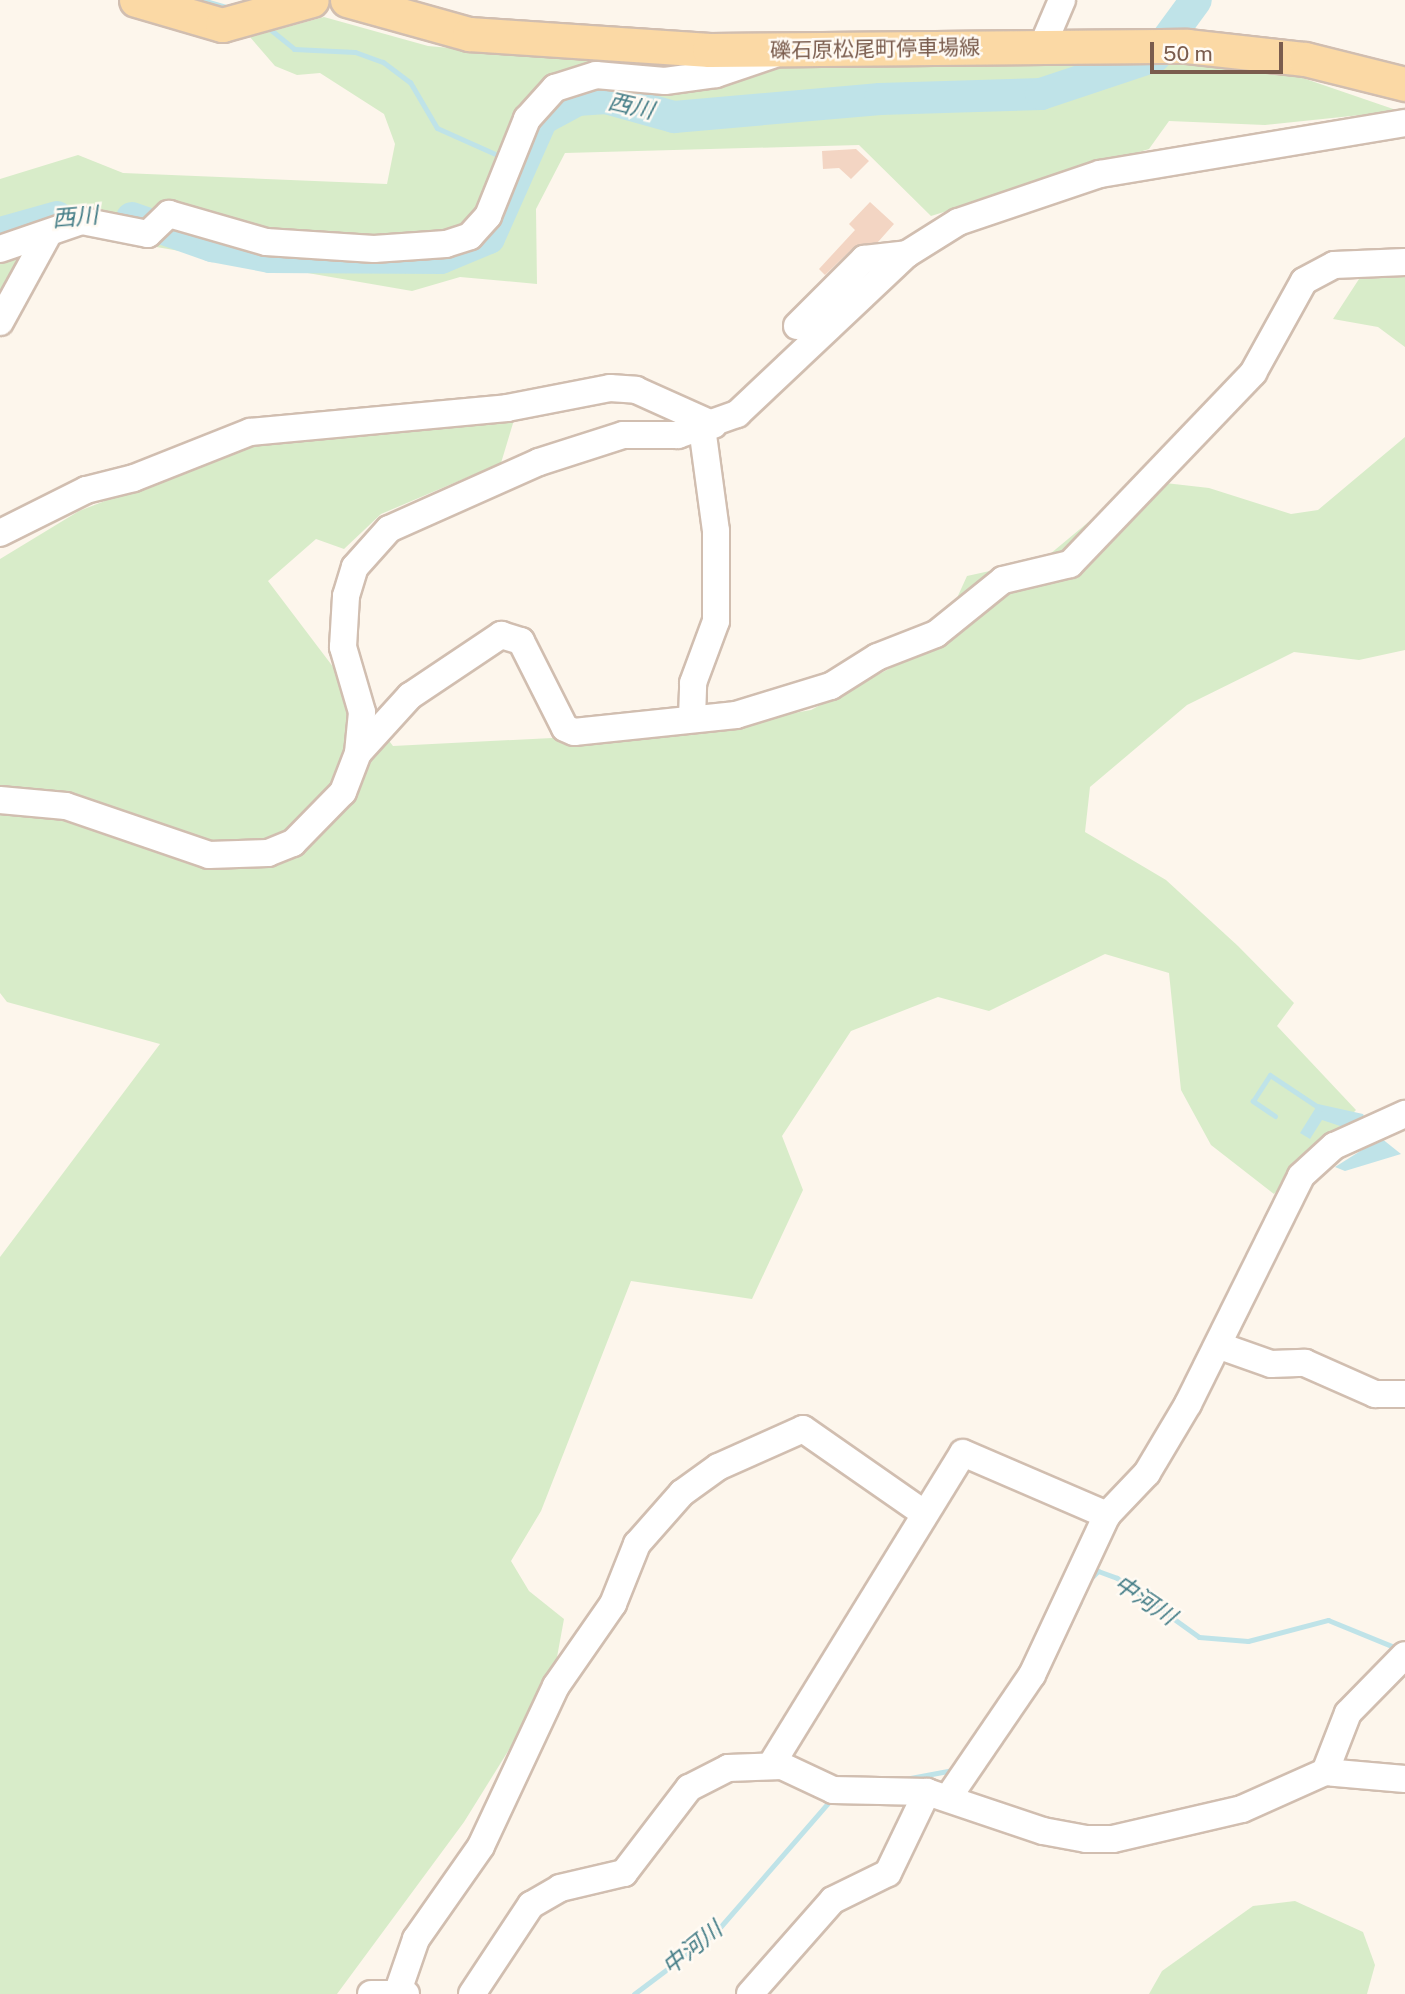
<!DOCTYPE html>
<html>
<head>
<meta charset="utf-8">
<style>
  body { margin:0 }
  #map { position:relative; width:1405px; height:1994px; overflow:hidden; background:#fdf6ec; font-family:"Public Sans","Noto Sans JP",sans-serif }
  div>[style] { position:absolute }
  .green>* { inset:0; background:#d8ecc9 }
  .water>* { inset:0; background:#bfe3e8 }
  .stream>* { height:5px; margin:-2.5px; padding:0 2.5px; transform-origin:2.5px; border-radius:2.5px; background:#bfe3e8 }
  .river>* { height:32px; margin:-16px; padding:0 16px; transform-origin:16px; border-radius:16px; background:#bfe3e8 }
  .building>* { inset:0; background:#f3d5c3 }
  .roads { filter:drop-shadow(2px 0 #d1beb0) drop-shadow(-2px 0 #d1beb0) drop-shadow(0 2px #d1beb0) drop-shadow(0 -2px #d1beb0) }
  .minor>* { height:26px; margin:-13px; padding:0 13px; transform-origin:13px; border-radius:13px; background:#fff }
  .major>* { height:33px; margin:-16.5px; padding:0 16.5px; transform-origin:16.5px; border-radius:16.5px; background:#fbd9a5 }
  span { translate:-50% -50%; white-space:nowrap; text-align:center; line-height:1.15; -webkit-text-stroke:5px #fffaf3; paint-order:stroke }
  .street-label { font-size:21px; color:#7a5c4d }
  .water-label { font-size:23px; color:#437c86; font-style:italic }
  .scale { position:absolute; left:1150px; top:42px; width:133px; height:32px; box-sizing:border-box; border:4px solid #7a5c4d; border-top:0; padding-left:9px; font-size:21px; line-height:24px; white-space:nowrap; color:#7a5c4d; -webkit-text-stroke:5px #fffaf3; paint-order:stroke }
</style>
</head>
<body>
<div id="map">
  <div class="green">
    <div style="clip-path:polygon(324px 17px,428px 46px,594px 61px,1187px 59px,1294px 75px,1399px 111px,1265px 125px,1169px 121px,1149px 149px,931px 216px,859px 145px,565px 153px,536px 209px,537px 284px,460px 277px,412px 291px,46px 228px,0 305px,0 179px,78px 155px,123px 173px,387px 184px,395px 144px,384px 114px,320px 73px,297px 75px,275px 66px,250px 37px)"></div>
    <div style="clip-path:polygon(1405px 277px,1405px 347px,1378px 327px,1333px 319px,1359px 279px)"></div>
    <div style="clip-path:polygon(514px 420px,501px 463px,381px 514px,344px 549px,316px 539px,268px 581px,393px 746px,690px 731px,811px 710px,936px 644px,967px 576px,1044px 559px,1139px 480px,1209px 488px,1291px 514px,1318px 510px,1405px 437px,1405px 650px,1359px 660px,1294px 652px,1187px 705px,1090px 787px,1085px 832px,1166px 880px,1238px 946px,1294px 1003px,1277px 1026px,1356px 1110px,1274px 1194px,1211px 1145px,1181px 1090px,1169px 973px,1105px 954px,989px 1011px,938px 997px,851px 1031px,782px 1136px,803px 1190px,752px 1299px,631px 1281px,541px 1511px,511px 1561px,529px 1591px,564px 1619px,553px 1679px,464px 1822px,337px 1994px,0 1994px,0 1257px,160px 1044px,7px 1002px,0 993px,0 559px,79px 511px,244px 447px)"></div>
    <div style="clip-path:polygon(1295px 1901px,1363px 1932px,1375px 1965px,1367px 1994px,1149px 1994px,1162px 1971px,1253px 1906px)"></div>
  </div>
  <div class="water">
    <div style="clip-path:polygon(1318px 1104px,1363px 1114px,1366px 1120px,1343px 1127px,1322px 1120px,1310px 1139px,1300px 1133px)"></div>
    <div style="clip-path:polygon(1376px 1134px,1401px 1154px,1345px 1171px,1335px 1167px,1373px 1143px)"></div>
  </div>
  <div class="stream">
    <div style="left:202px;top:0;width:32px;rotate:16deg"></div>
    <div style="left:266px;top:26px;width:36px;rotate:39deg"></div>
    <div style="left:294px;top:49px;width:61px;rotate:2.8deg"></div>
    <div style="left:355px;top:52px;width:30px;rotate:20deg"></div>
    <div style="left:383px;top:62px;width:34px;rotate:37deg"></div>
    <div style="left:410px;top:82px;width:53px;rotate:59.6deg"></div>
    <div style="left:437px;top:128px;width:73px;rotate:24.1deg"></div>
    <div style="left:1275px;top:1116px;width:27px;rotate:-146deg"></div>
    <div style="left:1253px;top:1101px;width:31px;rotate:-57deg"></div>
    <div style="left:1270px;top:1075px;width:61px;rotate:33.7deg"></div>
    <div style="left:1089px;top:1580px;width:13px;rotate:-45deg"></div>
    <div style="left:1098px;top:1571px;width:20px;rotate:20deg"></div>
    <div style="left:1117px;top:1578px;width:101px;rotate:35.7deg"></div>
    <div style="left:1199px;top:1637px;width:49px;rotate:4.7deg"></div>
    <div style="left:1248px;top:1641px;width:83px;rotate:-14.7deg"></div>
    <div style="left:1328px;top:1620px;width:77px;rotate:22.2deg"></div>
    <div style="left:1055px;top:1652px;width:56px;rotate:-63.4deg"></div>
    <div style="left:905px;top:1779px;width:49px;rotate:-10.6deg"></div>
    <div style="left:634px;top:1994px;width:101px;rotate:-37deg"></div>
    <div style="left:715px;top:1933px;width:172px;rotate:-49deg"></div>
  </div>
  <div class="river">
    <div style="left:132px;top:218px;width:85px;rotate:19.3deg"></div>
    <div style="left:212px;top:246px;width:59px;rotate:10.7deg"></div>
    <div style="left:270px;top:257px;width:171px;rotate:0.3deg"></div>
    <div style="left:441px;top:258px;width:52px;rotate:-22.6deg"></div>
    <div style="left:489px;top:238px;width:130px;rotate:-66deg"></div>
    <div style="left:542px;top:119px;width:40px;rotate:-28deg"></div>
    <div style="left:577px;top:100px;width:29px;rotate:-4deg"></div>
    <div style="left:606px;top:98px;width:71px;rotate:15.6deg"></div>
    <div style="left:674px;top:117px;width:207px;rotate:-5deg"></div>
    <div style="left:880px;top:99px;width:161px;rotate:-1.8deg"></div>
    <div style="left:1041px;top:94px;width:120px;rotate:-18.4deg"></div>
    <div style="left:1155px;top:56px;width:69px;rotate:-53.8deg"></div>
    <div style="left:0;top:233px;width:59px;rotate:-15.7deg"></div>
  </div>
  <div class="building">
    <div style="clip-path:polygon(856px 149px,869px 161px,851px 179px,839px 168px,823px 169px,822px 151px)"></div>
    <div style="clip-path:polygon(870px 202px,894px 224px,878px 242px,853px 248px,825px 275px,819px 269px,855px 230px,849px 224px)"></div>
  </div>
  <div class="roads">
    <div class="minor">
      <div style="left:1042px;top:47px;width:51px;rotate:-66.9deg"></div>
      <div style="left:0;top:249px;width:87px;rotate:-18.9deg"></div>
      <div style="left:82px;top:221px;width:67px;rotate:11.1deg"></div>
      <div style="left:148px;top:234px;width:29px;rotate:-44deg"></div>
      <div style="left:169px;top:214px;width:101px;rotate:16.1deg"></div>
      <div style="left:266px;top:242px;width:108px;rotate:3.7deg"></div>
      <div style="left:374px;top:249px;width:72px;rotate:-4deg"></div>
      <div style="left:446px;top:244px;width:25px;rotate:-18deg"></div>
      <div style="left:470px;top:236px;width:27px;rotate:-48deg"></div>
      <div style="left:488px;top:216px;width:105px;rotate:-68.1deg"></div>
      <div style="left:527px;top:119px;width:42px;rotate:-47.9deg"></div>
      <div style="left:555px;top:88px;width:43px;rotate:-17.6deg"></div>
      <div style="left:596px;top:75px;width:69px;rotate:5deg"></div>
      <div style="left:665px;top:81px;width:51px;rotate:-7.8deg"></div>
      <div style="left:716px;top:74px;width:59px;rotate:-18.7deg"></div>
      <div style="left:0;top:322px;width:98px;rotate:-61.3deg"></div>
      <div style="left:797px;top:326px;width:95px;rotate:-45deg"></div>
      <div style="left:864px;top:259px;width:43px;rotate:-6.6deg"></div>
      <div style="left:0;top:533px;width:96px;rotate:-26.6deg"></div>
      <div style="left:86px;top:490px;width:49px;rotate:-14deg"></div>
      <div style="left:134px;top:478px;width:125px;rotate:-21.6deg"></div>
      <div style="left:250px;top:432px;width:258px;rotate:-5.3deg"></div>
      <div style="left:507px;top:408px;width:105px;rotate:-11deg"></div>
      <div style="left:610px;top:388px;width:26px;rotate:4deg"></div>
      <div style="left:636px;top:390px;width:85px;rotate:24.2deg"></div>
      <div style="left:692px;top:718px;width:35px;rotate:-88deg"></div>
      <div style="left:693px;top:683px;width:66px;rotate:-69.6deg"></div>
      <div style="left:716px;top:621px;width:90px;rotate:-90deg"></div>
      <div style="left:716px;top:531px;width:104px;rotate:-97.7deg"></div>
      <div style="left:359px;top:752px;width:76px;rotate:-47.7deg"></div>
      <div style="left:410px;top:696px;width:110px;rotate:-33.8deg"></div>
      <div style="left:501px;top:635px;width:21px;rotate:17deg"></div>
      <div style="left:521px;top:641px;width:97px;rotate:63.2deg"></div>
      <div style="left:565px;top:728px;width:10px;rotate:24deg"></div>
      <div style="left:574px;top:732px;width:163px;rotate:-6deg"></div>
      <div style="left:736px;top:715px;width:99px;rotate:-17deg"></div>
      <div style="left:831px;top:686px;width:54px;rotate:-32.2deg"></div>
      <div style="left:877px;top:657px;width:63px;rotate:-21.3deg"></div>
      <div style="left:936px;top:634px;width:86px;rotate:-38.9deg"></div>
      <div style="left:1003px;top:580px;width:69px;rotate:-13.4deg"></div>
      <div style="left:1070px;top:564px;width:265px;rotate:-46.2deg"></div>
      <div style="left:1253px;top:373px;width:105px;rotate:-61deg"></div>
      <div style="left:1304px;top:281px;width:34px;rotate:-28deg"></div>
      <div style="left:1334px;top:265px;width:71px;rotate:-2.4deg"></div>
      <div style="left:0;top:800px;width:66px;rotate:5.2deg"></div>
      <div style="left:66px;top:806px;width:151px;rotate:18.9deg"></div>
      <div style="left:209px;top:855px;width:59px;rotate:-1.9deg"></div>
      <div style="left:268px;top:853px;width:27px;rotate:-22deg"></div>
      <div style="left:293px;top:843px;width:71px;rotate:-45.6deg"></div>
      <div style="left:343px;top:792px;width:42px;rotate:-69deg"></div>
      <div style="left:358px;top:753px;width:41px;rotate:-84.4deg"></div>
      <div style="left:362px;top:712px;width:68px;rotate:-106.3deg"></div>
      <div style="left:343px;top:647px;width:51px;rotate:-86.6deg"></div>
      <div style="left:346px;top:596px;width:30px;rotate:-73deg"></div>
      <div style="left:355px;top:567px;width:51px;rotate:-48.2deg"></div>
      <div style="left:389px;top:529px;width:164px;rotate:-24.1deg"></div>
      <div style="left:539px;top:462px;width:88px;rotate:-17.8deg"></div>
      <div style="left:623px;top:435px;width:55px"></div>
      <div style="left:678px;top:435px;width:63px;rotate:-19.6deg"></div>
      <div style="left:737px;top:414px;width:233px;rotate:-43.3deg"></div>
      <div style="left:907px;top:254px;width:60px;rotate:-32.1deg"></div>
      <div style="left:958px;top:222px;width:150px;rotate:-18.7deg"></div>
      <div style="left:1100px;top:174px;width:309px;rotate:-9.5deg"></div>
      <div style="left:1220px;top:1346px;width:54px;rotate:19.4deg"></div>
      <div style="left:1271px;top:1364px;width:34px;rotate:-2deg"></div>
      <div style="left:1305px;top:1363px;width:77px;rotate:23.9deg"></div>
      <div style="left:1375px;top:1394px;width:30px"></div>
      <div style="left:771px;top:1765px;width:366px;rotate:-58.4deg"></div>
      <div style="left:963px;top:1453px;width:157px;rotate:23.3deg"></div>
      <div style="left:1325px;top:1772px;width:63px;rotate:-68.7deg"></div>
      <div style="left:1348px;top:1713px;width:81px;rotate:-45.5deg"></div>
      <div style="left:948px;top:1798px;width:149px;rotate:-55.7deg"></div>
      <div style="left:1032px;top:1675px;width:177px;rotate:-64.9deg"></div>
      <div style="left:1107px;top:1515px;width:58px;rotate:-46.4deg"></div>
      <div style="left:1147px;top:1473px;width:80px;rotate:-59.3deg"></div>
      <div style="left:1188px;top:1404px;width:254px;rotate:-63.6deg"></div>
      <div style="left:1301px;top:1176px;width:45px;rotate:-42.3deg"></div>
      <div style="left:1334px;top:1146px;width:78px;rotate:-24.3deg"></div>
      <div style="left:398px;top:1991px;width:55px;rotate:-70.9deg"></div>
      <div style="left:416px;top:1939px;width:113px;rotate:-55deg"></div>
      <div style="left:481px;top:1846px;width:177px;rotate:-64.9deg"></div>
      <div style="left:556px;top:1686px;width:100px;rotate:-55.2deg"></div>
      <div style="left:613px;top:1604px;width:65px;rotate:-68.2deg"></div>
      <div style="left:637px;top:1544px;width:68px;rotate:-48.6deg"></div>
      <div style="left:682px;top:1493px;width:44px;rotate:-35.8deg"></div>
      <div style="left:718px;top:1467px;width:93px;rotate:-24.1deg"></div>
      <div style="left:803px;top:1429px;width:145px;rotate:34.9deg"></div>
      <div style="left:371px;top:1994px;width:35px"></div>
      <div style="left:472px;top:1994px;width:107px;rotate:-56.5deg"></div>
      <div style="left:531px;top:1905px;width:34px;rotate:-30deg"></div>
      <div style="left:560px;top:1888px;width:66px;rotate:-13.2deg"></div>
      <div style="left:624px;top:1873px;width:107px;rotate:-52.6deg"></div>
      <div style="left:689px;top:1788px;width:44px;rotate:-27.1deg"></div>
      <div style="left:728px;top:1768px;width:54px;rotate:-2.1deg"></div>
      <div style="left:782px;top:1766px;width:56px;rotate:25.2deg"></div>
      <div style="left:833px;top:1790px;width:94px;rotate:1.2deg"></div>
      <div style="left:927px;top:1792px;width:122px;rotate:18.6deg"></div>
      <div style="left:1043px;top:1831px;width:44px;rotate:10.5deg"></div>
      <div style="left:1086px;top:1839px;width:27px"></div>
      <div style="left:1113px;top:1839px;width:132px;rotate:-13.1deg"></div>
      <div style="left:1242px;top:1809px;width:91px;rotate:-24deg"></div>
      <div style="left:1325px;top:1772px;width:80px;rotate:5deg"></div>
      <div style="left:750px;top:1994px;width:125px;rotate:-48.6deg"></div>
      <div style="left:833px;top:1900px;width:61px;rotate:-26.1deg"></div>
      <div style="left:888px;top:1873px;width:90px;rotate:-64.3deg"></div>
    </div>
    <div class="major">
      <div style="left:136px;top:0;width:90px;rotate:16.2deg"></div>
      <div style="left:222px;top:25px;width:93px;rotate:-15.5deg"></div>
      <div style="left:347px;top:0;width:127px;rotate:15.6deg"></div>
      <div style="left:469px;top:34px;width:241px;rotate:3.8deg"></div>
      <div style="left:709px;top:50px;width:478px;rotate:-0.5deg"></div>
      <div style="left:1187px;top:46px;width:119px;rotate:6.3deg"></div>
      <div style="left:1305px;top:59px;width:103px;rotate:14deg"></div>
    </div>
  </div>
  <div class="street-label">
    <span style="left:875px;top:49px;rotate:-1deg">礫石原松尾町停車場線</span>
  </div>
  <div class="water-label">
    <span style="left:631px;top:106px;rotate:13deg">西川</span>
    <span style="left:75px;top:217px;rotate:-5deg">西川</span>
    <span style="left:1145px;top:1600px;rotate:34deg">中河川</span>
    <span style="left:692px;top:1948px;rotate:-39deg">中河川</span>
  </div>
  <div class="scale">50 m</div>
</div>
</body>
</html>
